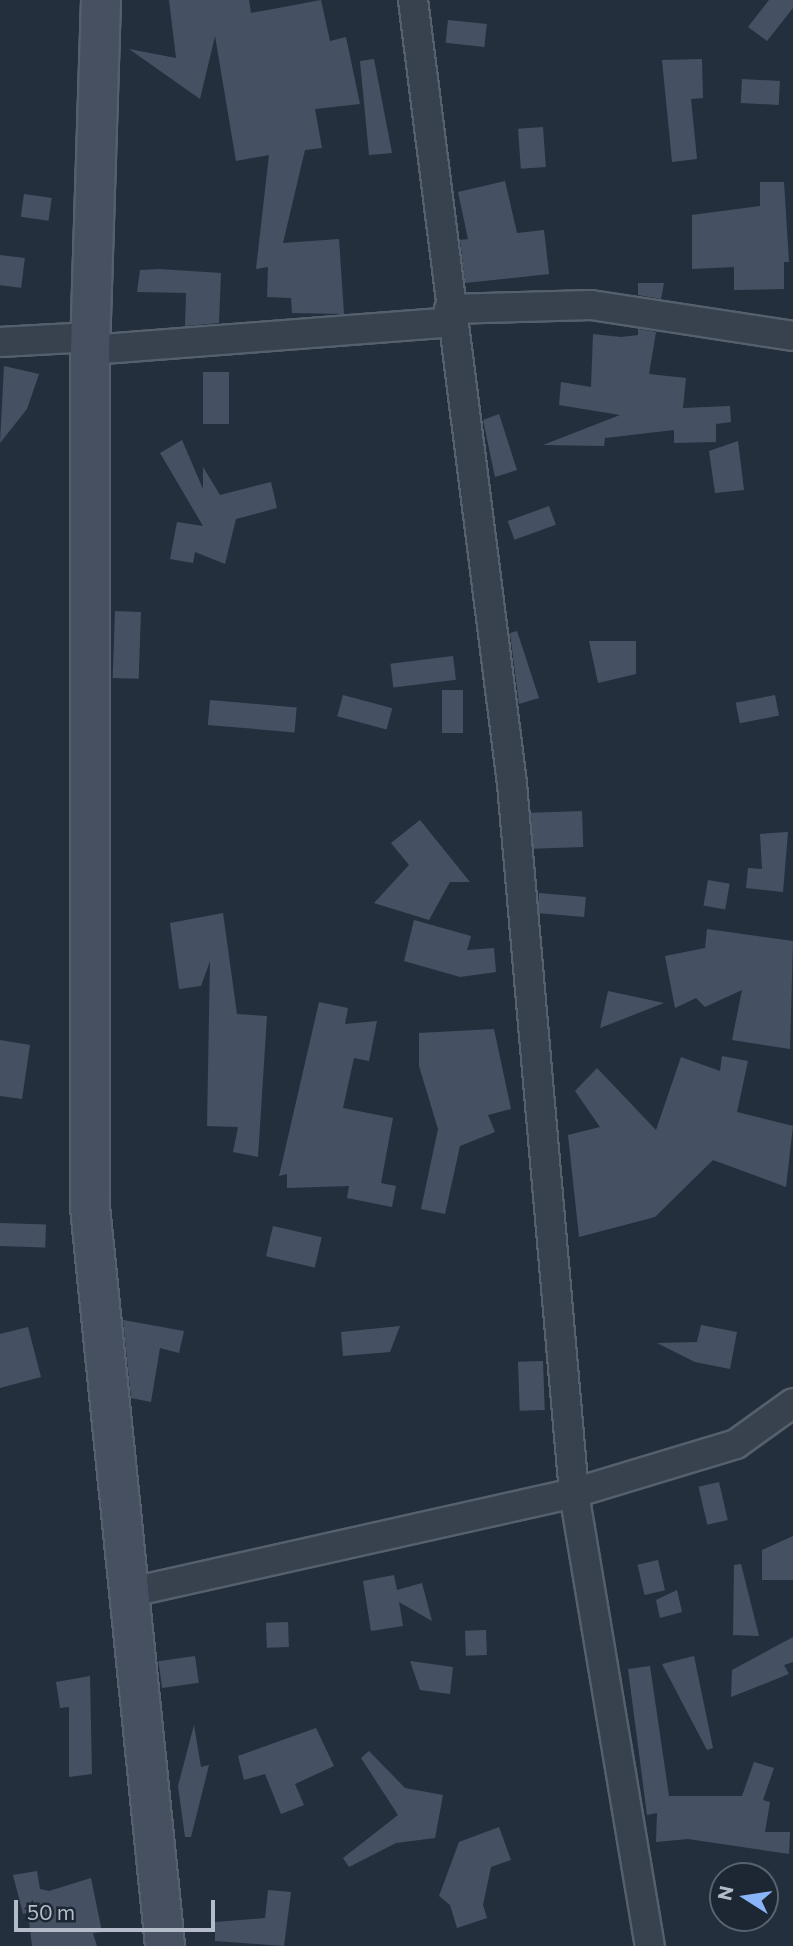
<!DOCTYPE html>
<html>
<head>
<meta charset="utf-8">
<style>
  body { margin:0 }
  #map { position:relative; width:793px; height:1946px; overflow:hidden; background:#242f3e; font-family:Commissioner,sans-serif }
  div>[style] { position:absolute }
  .building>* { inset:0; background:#455162; transform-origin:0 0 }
  .roads { filter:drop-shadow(2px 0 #565f6c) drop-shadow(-2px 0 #565f6c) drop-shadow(0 2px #565f6c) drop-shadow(0 -2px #565f6c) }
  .street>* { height:28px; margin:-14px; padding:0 14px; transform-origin:14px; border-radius:14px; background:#38414e }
  .secondary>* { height:38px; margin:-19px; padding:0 19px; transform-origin:19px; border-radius:19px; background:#465061 }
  span { translate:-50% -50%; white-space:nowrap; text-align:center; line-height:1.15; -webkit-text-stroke:7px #1d2633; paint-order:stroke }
  .north { position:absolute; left:709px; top:1862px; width:70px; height:70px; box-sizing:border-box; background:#1d2633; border:2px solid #59626f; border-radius:50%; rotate:282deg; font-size:19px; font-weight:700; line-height:28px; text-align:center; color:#b4bcc9 }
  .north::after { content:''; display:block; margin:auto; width:24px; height:32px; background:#8ab4f8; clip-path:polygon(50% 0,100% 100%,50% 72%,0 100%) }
  .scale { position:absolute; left:14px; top:1900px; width:201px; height:32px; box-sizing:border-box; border:4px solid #b4bcc9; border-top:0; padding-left:9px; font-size:21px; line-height:24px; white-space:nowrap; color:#b4bcc9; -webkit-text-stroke:5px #1d2633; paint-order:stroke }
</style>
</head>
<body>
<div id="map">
  <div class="building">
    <div style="clip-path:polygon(169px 0,249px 0,251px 13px,321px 0,330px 41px,346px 37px,360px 104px,315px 109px,322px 148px,305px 150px,283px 243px,339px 239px,344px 314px,292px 313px,291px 298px,267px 297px,268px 267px,256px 269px,269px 155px,236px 161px,215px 36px,200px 99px,129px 49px,176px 58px)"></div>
    <div style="clip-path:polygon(769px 0,793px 0,793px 8px,767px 41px,748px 27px)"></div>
    <div style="left:448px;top:20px;width:39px;height:23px;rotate:6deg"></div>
    <div style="clip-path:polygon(374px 59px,392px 153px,369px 155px,360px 61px)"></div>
    <div style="clip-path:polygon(702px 59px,703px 98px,691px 99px,697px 159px,672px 162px,662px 60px)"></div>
    <div style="left:742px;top:79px;width:38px;height:24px;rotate:3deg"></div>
    <div style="left:543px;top:127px;width:40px;height:25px;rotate:86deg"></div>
    <div style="clip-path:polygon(505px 181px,517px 233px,544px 230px,549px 274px,465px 283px,460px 240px,468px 239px,458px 192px)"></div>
    <div style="clip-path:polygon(760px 182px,784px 182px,789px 262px,784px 262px,784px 289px,734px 290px,734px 267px,692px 269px,692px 215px,760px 206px)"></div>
    <div style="left:24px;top:194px;width:28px;height:23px;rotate:8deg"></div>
    <div style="left:0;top:255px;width:25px;height:30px;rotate:7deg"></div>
    <div style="clip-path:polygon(159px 269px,221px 273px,219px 323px,185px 326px,186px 293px,137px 292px,140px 270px)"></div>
    <div style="clip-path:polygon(638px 283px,664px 283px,661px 299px,638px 295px)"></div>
    <div style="clip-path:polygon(638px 329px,656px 332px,649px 374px,686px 378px,683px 408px,730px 406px,731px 422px,716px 424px,716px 442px,674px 443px,674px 430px,605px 438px,604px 446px,543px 445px,620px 415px,559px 405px,561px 382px,591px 387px,593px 334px,621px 337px,638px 335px)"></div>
    <div style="clip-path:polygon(4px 366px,39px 374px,27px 409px,0 443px)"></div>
    <div style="left:203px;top:372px;width:26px;height:52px"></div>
    <div style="clip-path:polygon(499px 414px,517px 470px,495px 477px,483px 420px)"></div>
    <div style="clip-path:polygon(182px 440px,203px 489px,203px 467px,220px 495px,271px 482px,277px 508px,236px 519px,225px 564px,195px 552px,193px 563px,170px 559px,177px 522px,203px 526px,160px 453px)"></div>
    <div style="clip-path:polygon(738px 441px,744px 490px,715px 493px,709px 451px)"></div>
    <div style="left:549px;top:506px;width:20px;height:44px;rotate:70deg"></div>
    <div style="left:115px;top:611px;width:26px;height:67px;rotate:2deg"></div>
    <div style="clip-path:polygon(517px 631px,539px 698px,519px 704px,510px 633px)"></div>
    <div style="clip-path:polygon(589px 641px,636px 641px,636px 674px,598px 683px)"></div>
    <div style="left:453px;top:656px;width:24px;height:63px;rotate:83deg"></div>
    <div style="left:442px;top:690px;width:21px;height:43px"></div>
    <div style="left:343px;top:695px;width:51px;height:22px;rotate:15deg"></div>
    <div style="left:775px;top:695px;width:21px;height:40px;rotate:79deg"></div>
    <div style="left:210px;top:700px;width:87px;height:25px;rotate:5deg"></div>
    <div style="left:582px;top:811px;width:36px;height:51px;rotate:88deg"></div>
    <div style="clip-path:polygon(420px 820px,470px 882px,450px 882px,429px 920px,374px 903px,409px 865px,391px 843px)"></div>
    <div style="clip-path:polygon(788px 832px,783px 892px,746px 888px,748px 868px,762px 869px,760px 834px)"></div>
    <div style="left:708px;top:880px;width:22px;height:26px;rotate:10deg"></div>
    <div style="left:539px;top:893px;width:47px;height:20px;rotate:5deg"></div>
    <div style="clip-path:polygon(223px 913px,237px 1014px,267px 1016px,258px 1157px,233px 1152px,238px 1127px,207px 1126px,210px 961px,201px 986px,179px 989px,170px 923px)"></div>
    <div style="clip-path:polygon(414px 920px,471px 936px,467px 950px,494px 948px,496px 972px,460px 977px,404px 961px)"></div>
    <div style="clip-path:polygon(707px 929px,793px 941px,790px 1049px,732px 1040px,742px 990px,705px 1007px,696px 998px,675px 1008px,665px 956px,705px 948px)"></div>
    <div style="clip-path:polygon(608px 991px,664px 1003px,600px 1028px)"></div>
    <div style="clip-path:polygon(319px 1002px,348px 1008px,345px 1024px,377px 1021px,369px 1061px,354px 1058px,343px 1108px,393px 1118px,381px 1183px,396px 1186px,392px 1207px,347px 1198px,349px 1186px,287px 1188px,287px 1174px,279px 1176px)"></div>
    <div style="clip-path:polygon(494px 1029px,511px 1109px,488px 1115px,495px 1132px,460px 1146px,445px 1214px,421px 1209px,438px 1129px,419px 1066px,419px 1033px)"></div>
    <div style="clip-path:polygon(0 1040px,30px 1045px,22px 1099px,0 1096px)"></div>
    <div style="clip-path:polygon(722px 1056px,748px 1061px,737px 1112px,793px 1126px,786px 1187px,713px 1160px,655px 1217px,579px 1237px,568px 1135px,600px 1127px,575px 1091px,597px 1068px,656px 1130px,681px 1057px,720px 1071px)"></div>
    <div style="left:0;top:1223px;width:46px;height:23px;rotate:2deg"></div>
    <div style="left:273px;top:1226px;width:50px;height:31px;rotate:13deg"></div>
    <div style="clip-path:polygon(123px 1320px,184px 1331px,179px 1353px,160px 1348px,151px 1402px,131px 1398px)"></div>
    <div style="clip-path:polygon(701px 1325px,737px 1332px,730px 1369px,695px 1362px,657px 1343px,697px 1342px)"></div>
    <div style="clip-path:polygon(400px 1326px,390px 1352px,343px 1356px,341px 1332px)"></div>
    <div style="clip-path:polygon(28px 1327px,41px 1377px,0 1388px,0 1334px)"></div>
    <div style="left:543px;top:1361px;width:49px;height:25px;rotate:88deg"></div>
    <div style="left:719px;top:1482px;width:39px;height:21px;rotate:77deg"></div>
    <div style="clip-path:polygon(793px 1536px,793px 1580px,762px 1580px,762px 1550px)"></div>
    <div style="left:658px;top:1560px;width:31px;height:21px;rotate:77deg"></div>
    <div style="clip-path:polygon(741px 1564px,759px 1636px,733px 1635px,734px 1565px)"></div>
    <div style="clip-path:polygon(394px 1575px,397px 1590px,422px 1583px,432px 1621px,399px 1602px,403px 1626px,371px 1631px,363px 1581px)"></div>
    <div style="clip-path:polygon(677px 1590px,682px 1612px,660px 1618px,656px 1600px)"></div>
    <div style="left:288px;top:1622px;width:25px;height:22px;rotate:88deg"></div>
    <div style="left:486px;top:1630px;width:25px;height:21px;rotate:88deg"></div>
    <div style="clip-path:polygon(793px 1637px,793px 1662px,784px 1665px,789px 1674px,731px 1697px,732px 1670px)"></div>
    <div style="left:195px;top:1656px;width:27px;height:37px;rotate:82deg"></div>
    <div style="clip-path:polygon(694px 1656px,713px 1748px,707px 1750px,662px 1664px)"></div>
    <div style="clip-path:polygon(410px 1661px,453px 1667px,450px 1694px,420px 1690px)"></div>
    <div style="clip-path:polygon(650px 1666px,669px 1796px,742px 1796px,754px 1762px,774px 1768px,763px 1800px,770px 1802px,765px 1832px,790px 1832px,789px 1854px,688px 1839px,656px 1842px,657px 1813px,647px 1815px,628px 1669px)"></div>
    <div style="clip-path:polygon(90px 1676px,92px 1774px,69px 1777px,69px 1707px,60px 1708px,56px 1682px)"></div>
    <div style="clip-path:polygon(194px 1725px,201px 1767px,209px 1765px,191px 1837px,185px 1837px,178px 1786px)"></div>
    <div style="clip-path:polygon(316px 1728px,334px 1766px,295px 1784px,304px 1805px,281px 1814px,265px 1774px,244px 1780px,238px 1756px)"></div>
    <div style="clip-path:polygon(369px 1751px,405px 1788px,443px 1795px,435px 1838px,396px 1843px,349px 1867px,343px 1858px,398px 1815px,361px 1758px)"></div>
    <div style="clip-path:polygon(499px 1827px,511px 1860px,491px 1867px,483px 1905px,487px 1918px,457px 1928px,450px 1905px,439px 1896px,459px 1842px)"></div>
    <div style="clip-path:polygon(37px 1871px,40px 1889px,49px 1891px,91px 1878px,102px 1932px,93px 1933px,97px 1946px,32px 1946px,28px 1913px,23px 1914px,13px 1875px)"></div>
    <div style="clip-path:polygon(268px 1890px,291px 1892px,284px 1946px,215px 1941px,215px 1922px,265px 1918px)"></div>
  </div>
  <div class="roads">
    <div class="street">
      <div style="left:413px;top:0;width:790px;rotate:82.8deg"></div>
      <div style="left:512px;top:784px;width:712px;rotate:85deg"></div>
      <div style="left:574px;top:1493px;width:459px;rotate:80.5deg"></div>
      <div style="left:449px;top:309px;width:142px;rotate:-1.6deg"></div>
      <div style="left:591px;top:305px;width:204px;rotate:8.7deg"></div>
      <div style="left:0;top:342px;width:91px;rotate:-3.1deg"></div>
      <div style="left:90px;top:350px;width:362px;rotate:-4.4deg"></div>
      <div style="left:127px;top:1593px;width:458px;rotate:-12.6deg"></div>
      <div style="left:574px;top:1493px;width:169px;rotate:-16.8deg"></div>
      <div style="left:736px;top:1444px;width:70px;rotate:-35.7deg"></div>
    </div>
    <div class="secondary">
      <div style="left:101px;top:0;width:350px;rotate:91.8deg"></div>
      <div style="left:90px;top:350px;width:857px;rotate:90deg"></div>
      <div style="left:90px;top:1207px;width:743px;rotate:84.2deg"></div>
    </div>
  </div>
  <div class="north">N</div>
  <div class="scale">50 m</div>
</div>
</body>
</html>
